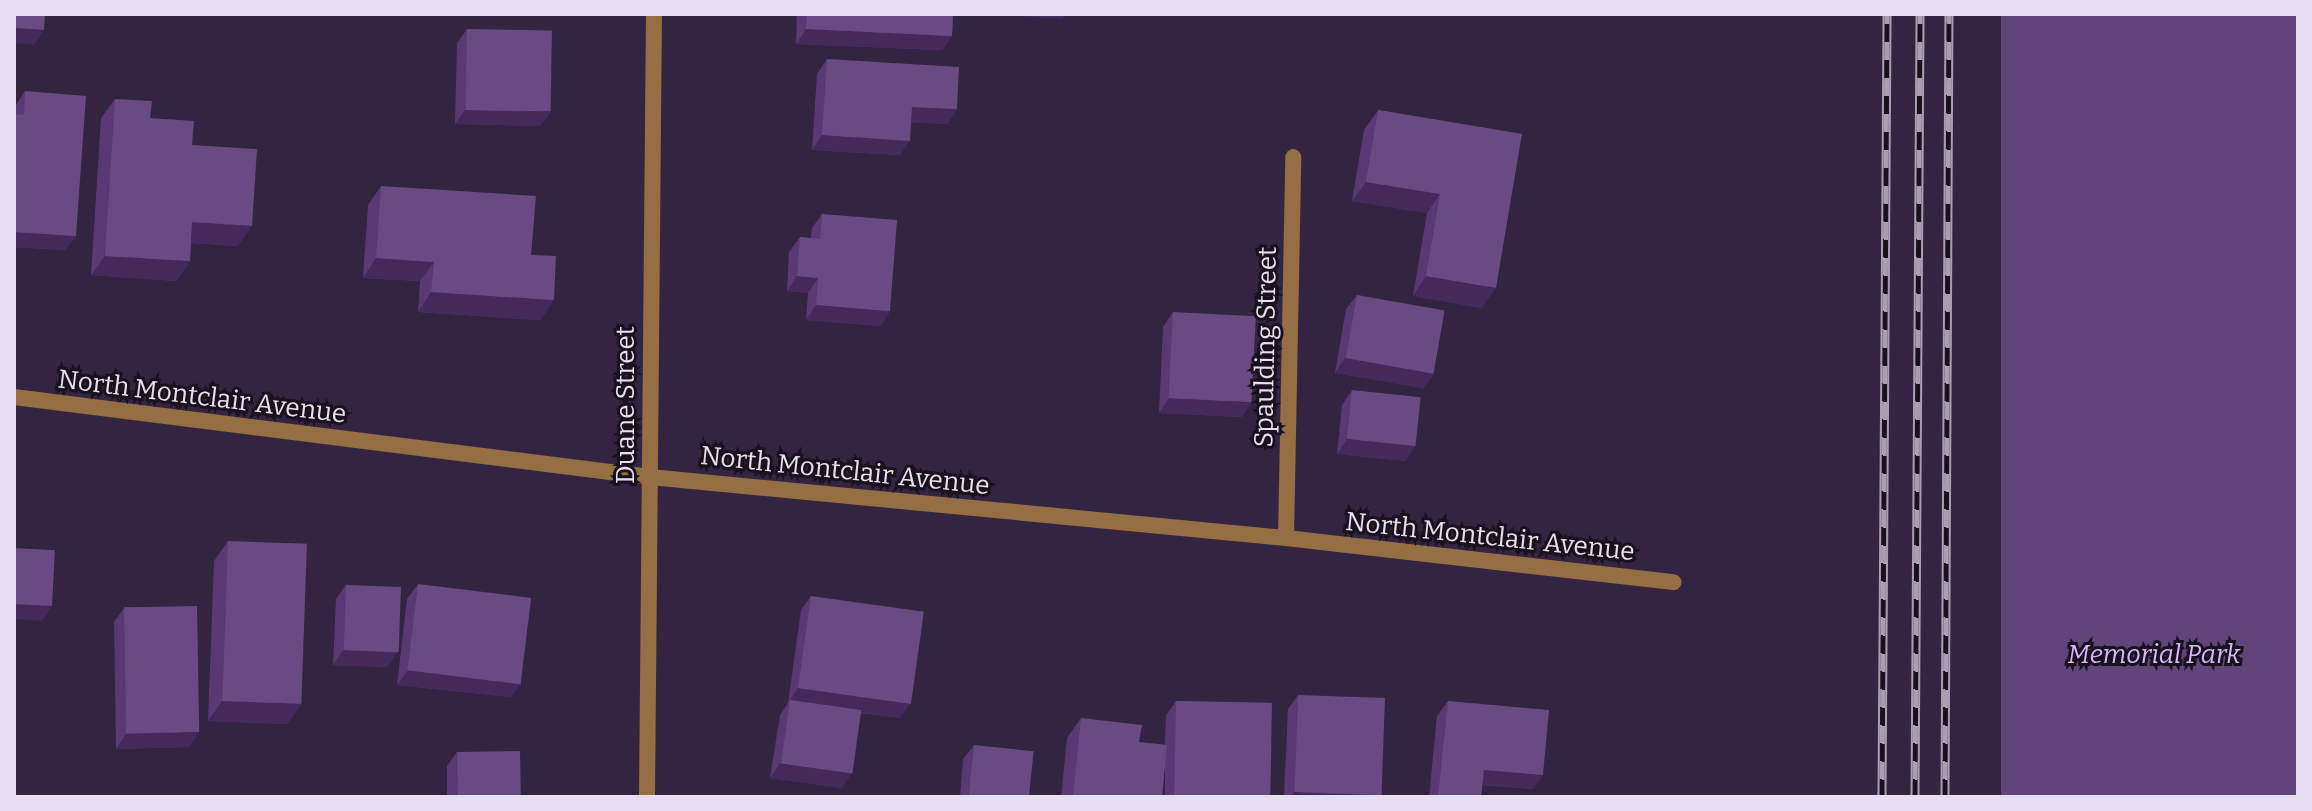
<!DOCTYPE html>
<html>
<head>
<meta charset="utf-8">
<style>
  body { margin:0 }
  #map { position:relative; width:2312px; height:811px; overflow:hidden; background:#332441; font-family:Bitter,serif }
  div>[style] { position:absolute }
  .green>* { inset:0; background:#614479; transform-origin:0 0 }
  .minor>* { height:16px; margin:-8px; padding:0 8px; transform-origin:8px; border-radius:8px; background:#956e44 }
  .rail>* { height:9px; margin-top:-4.5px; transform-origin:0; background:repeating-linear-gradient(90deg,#18111e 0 18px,#a99db4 0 36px); box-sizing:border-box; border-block:2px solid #a99db4 }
  .wall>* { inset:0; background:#5a3874 }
  .shaded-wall>* { inset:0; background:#44295a }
  .building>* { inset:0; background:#694a82; transform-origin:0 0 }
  span { translate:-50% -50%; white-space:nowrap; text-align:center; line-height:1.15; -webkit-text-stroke:6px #18111e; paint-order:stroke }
  .street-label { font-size:26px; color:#e7def1 }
  .park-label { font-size:26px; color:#dab2fe; font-style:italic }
  .frame { position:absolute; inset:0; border:16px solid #e7def1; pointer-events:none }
</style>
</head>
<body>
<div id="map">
  <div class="green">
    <div style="left:2001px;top:14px;width:297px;height:783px"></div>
  </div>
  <div class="minor">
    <div style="left:14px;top:397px;width:641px;rotate:7.17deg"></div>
    <div style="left:650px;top:477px;width:639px;rotate:5.48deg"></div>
    <div style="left:1286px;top:538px;width:390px;rotate:6.5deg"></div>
    <div style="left:1286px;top:538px;width:381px;rotate:-88.9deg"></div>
    <div style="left:647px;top:797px;width:783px;rotate:-89.49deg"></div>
  </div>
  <div class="rail">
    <div style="left:1882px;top:797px;width:783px;rotate:-89.63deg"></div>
    <div style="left:1915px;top:797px;width:783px;rotate:-89.63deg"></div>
    <div style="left:1945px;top:797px;width:783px;rotate:-89.71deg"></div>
  </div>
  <div class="wall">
    <div style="clip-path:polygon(797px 14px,953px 14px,952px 36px,942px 50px,796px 44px)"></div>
    <div style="clip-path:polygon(467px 29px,540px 126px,455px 124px,457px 43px)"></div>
    <div style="clip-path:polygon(827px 59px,957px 109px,947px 124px,911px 122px,900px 155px,812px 150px,817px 74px)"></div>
    <div style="clip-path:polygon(25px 91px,76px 236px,65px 250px,14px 247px,14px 114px,15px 106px)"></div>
    <div style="clip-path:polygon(115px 99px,150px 118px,192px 145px,238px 246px,191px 243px,190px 261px,176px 281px,91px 275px,101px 118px)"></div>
    <div style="clip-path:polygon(1378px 110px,1522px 134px,1482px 308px,1413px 296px,1427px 213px,1352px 201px,1364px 130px)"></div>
    <div style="clip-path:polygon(381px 186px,531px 255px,554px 300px,540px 320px,418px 312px,420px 281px,363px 278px,368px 205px)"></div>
    <div style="clip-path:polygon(822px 214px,890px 311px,880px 326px,806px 320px,808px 293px,787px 291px,789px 252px,800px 237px,811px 238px,812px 228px)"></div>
    <div style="clip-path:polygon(1357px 295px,1434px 374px,1423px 388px,1335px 373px,1346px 309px)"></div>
    <div style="clip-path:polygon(1173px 312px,1242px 417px,1159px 413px,1163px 327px)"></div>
    <div style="clip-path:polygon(1352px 390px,1415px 446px,1405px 461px,1337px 454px,1342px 405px)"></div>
    <div style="clip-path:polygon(228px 541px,301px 704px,287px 724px,208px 721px,214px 561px)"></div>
    <div style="clip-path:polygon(418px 584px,511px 697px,397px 685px,407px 599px)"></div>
    <div style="clip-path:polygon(346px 585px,397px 653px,387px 667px,333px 665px,336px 599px)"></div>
    <div style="clip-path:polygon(811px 596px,900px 718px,861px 713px,842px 788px,770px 778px,780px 715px,788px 703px,801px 610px)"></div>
    <div style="clip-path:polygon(124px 608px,189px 747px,116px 749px,114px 622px)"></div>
    <div style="clip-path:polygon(1298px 695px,1380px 797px,1284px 797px,1288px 709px)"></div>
    <div style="clip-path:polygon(1176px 701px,1270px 797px,1165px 797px,1165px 762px,1162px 797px,1061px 797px,1067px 738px,1081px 718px,1139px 742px,1165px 745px,1166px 715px)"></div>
    <div style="clip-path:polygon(1448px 701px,1533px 789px,1482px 785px,1481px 797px,1429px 797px,1437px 716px)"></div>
    <div style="clip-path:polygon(974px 745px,1030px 797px,960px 797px,963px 759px)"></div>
    <div style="clip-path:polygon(457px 752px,521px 797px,447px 797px,447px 766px)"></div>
  </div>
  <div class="shaded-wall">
    <div style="clip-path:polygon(1007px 14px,1066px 14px,1062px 19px,1006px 15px)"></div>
    <div style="clip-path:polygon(14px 28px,44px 30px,34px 45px,14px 43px)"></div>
    <div style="clip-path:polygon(806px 29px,952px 36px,942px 50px,796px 44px)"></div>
    <div style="clip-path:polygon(912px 107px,957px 109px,947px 124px,902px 122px)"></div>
    <div style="clip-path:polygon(465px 110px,551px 112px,540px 126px,455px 124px)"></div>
    <div style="clip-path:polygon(822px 135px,910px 141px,900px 155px,812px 150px)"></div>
    <div style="clip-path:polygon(1366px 182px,1440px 194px,1427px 213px,1352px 201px)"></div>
    <div style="clip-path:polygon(192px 222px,252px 226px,238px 246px,179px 242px)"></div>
    <div style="clip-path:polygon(14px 232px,76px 236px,65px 250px,14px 247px)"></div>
    <div style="clip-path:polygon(105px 256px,190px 261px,176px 281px,91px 275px)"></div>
    <div style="clip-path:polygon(376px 258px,434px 262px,420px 281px,363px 278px)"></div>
    <div style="clip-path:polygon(797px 276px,818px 278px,808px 293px,787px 291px)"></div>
    <div style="clip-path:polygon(1426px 276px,1496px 288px,1482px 308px,1413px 296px)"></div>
    <div style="clip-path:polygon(431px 292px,554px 300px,540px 320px,418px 312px)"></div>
    <div style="clip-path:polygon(816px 305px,890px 311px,880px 326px,806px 320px)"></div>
    <div style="clip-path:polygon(1345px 358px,1434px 374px,1423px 388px,1335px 373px)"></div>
    <div style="clip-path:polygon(1169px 398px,1252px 402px,1242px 417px,1159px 413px)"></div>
    <div style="clip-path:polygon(1347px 439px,1415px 446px,1405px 461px,1337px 454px)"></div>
    <div style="clip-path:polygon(14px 604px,52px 606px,42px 621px,14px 619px)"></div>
    <div style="clip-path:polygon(343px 650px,397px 653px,387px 667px,333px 665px)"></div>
    <div style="clip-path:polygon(408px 670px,521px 683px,511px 697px,397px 685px)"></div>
    <div style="clip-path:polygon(798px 688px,910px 704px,900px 718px,790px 703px,790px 700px,788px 703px)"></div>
    <div style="clip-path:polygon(222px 701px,301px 704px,287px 724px,208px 721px)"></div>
    <div style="clip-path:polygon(199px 732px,189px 747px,116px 749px,126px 734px)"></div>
    <div style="clip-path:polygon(780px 763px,852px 773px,842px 788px,770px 778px)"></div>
    <div style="clip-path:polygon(1484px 770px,1543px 775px,1533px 789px,1474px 784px)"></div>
    <div style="clip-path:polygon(1294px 792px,1381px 796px,1290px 797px)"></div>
  </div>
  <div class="building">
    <div style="clip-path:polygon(14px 14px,45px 14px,44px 30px,14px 28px)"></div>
    <div style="clip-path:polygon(807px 14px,953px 14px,952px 36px,806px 29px)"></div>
    <div style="left:467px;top:29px;width:85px;height:81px;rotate:1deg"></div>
    <div style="clip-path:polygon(827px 59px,959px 67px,957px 109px,912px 107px,910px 141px,822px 135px)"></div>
    <div style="clip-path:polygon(25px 91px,86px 96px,76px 236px,14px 232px,14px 114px,24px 115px)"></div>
    <div style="clip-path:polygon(115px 99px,152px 101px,150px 118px,194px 121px,192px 145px,257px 149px,252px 226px,192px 222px,190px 261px,105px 256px)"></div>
    <div style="clip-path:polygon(1378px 110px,1522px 134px,1496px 288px,1426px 276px,1440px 194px,1366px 182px)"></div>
    <div style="clip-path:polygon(381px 186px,536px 196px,531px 255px,556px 256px,554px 300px,431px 292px,434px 262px,376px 258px)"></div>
    <div style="clip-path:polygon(822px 214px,897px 220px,890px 311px,816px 305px,818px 278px,797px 276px,800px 237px,820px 239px)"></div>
    <div style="left:1357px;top:295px;width:89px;height:64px;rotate:10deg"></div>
    <div style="left:1173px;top:312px;width:83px;height:86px;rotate:3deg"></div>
    <div style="left:1352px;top:390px;width:69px;height:49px;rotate:6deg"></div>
    <div style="left:228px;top:541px;width:79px;height:160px;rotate:2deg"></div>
    <div style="left:14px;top:548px;width:41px;height:56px;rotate:3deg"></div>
    <div style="left:418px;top:584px;width:114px;height:87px;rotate:7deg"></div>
    <div style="left:346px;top:585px;width:55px;height:65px;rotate:2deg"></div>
    <div style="left:811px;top:596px;width:114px;height:93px;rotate:8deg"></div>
    <div style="left:197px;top:606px;width:126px;height:73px;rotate:89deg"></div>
    <div style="left:1298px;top:695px;width:87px;height:97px;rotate:2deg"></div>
    <div style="left:790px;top:700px;width:72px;height:64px;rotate:8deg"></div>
    <div style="left:1176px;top:701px;width:96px;height:96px;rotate:1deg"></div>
    <div style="clip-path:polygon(1448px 701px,1549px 710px,1543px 775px,1484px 770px,1481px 797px,1438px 797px)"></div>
    <div style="clip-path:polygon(1081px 718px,1142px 725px,1139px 742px,1167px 745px,1162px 797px,1073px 797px)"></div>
    <div style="left:974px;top:745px;width:60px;height:52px;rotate:6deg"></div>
    <div style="left:520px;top:751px;width:46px;height:63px;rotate:89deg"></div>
  </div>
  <div class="street-label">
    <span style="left:1266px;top:347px;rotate:-89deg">Spaulding Street</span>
    <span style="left:202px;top:397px;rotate:7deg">North Montclair Avenue</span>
    <span style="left:626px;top:405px;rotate:-90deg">Duane Street</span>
    <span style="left:845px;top:471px;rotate:6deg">North Montclair Avenue</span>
    <span style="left:1490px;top:537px;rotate:6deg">North Montclair Avenue</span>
  </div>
  <div class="park-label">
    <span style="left:2154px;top:655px">Memorial Park</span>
  </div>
  <div class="frame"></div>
</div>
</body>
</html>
